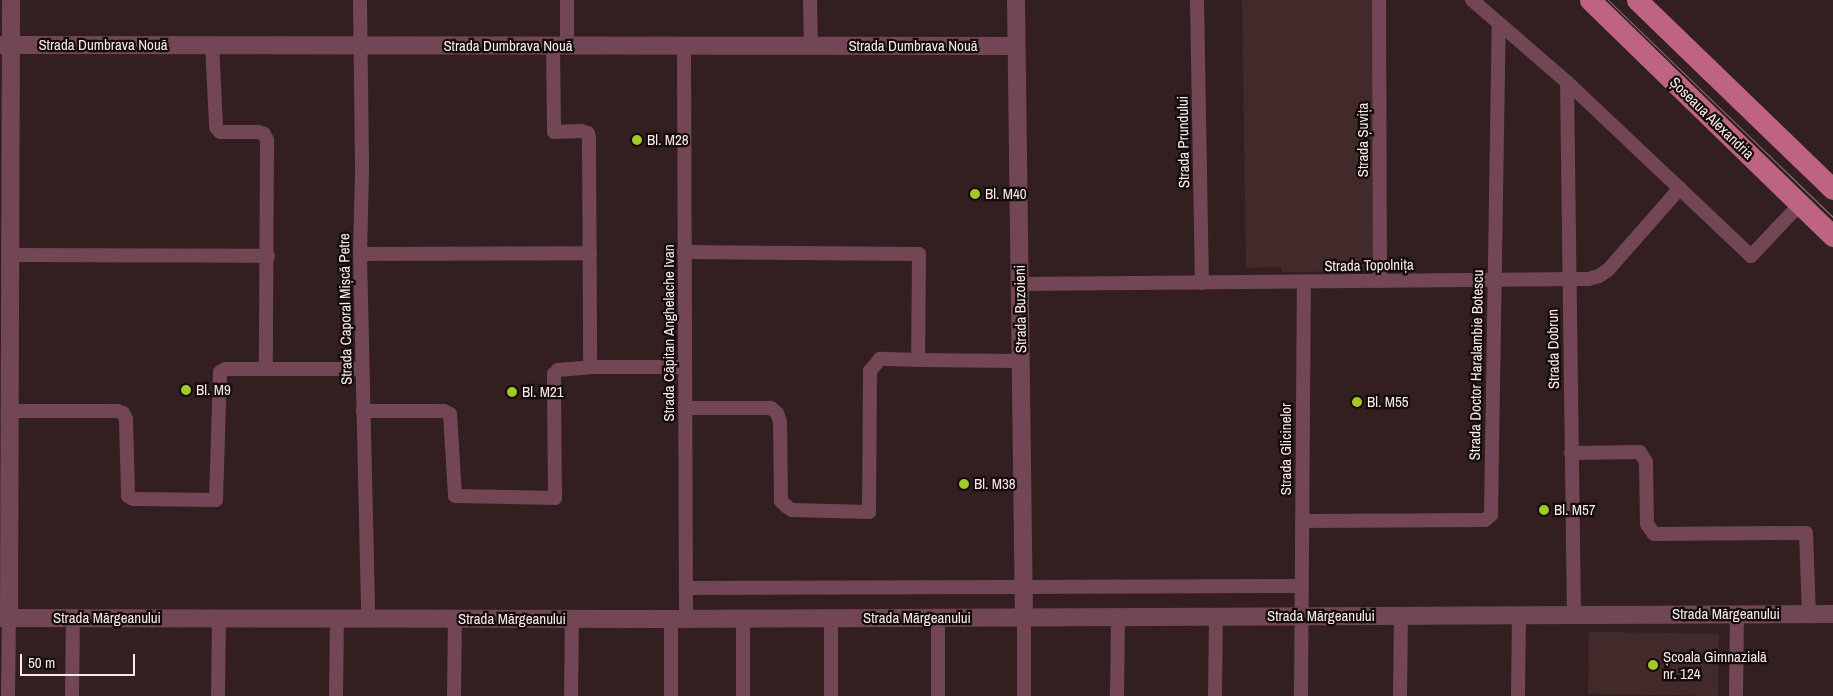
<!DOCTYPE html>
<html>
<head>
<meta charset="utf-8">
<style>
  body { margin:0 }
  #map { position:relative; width:1833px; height:696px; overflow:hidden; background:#331f1f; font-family:"Archivo Narrow",sans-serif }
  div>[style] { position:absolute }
  .built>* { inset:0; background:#432a2a; transform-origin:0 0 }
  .minor>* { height:14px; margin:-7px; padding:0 7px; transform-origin:7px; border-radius:7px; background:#724654 }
  .tertiary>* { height:18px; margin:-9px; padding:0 9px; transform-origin:9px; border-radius:9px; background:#724654 }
  .primary>* { height:21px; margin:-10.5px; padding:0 10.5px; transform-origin:10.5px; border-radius:10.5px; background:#be6482 }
  .tram>* { height:1px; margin:-0.5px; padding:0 0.5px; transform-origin:0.5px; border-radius:0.5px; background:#8f7d7d }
  .dots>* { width:14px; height:14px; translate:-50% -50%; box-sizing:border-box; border:2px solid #140c0b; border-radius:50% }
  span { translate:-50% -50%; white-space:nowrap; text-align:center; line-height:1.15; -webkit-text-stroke:4.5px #140c0b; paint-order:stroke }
  .street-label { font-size:15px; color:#f7e9e8 }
  .poi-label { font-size:15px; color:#f7e9e8 }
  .left { translate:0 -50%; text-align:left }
  .scale { position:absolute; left:20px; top:654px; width:115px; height:22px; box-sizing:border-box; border:2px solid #f7e9e8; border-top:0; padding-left:6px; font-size:15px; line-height:18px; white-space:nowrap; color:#f7e9e8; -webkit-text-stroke:4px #140c0b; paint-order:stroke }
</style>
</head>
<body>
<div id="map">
  <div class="built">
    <div style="clip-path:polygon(1242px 0,1373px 0,1374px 271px,1282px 272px,1281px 267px,1246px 268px)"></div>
    <div style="left:1719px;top:634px;width:62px;height:130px;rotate:91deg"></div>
  </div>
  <div class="minor">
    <div style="left:360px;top:0;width:172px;rotate:89.3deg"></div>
    <div style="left:362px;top:172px;width:82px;rotate:91.4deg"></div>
    <div style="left:360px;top:254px;width:364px;rotate:88.7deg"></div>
    <div style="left:810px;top:0;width:46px;rotate:88.8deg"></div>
    <div style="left:1197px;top:0;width:283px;rotate:89deg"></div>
    <div style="left:1379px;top:0;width:281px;rotate:89.8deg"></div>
    <div style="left:1472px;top:0;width:125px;rotate:40.8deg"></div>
    <div style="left:1567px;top:82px;width:253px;rotate:43.4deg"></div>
    <div style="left:1751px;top:256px;width:71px;rotate:-46.7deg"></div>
    <div style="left:212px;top:44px;width:83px;rotate:87.2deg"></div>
    <div style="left:216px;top:127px;width:6px;rotate:51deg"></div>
    <div style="left:220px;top:132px;width:38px"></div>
    <div style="left:258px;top:132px;width:6px;rotate:18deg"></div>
    <div style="left:264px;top:134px;width:7px;rotate:63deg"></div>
    <div style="left:267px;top:140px;width:228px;rotate:90.3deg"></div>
    <div style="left:553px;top:46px;width:86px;rotate:89.3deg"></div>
    <div style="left:554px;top:132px;width:27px;rotate:-2deg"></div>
    <div style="left:581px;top:131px;width:7px;rotate:16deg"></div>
    <div style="left:588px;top:133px;width:5px;rotate:79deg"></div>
    <div style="left:589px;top:138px;width:229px;rotate:89.7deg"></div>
    <div style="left:567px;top:46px;width:46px;rotate:-90deg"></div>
    <div style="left:684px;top:47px;width:572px;rotate:89.8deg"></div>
    <div style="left:1567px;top:82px;width:533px;rotate:89.25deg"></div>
    <div style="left:684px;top:252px;width:235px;rotate:0.5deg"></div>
    <div style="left:919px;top:254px;width:106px;rotate:90.5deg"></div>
    <div style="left:918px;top:360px;width:38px;rotate:-178deg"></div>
    <div style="left:880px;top:359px;width:16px;rotate:130deg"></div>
    <div style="left:870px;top:371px;width:141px;rotate:90.4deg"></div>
    <div style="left:869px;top:512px;width:77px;rotate:-178.5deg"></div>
    <div style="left:792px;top:510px;width:7px;rotate:-146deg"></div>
    <div style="left:786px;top:506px;width:7px;rotate:-135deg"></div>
    <div style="left:781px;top:501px;width:79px;rotate:-90.7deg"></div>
    <div style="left:780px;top:422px;width:9px;rotate:-108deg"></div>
    <div style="left:777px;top:413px;width:8px;rotate:-140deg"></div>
    <div style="left:771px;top:408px;width:86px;rotate:180deg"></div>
    <div style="left:360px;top:254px;width:230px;rotate:-0.2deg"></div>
    <div style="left:10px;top:255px;width:258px;rotate:0.2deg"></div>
    <div style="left:1020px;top:284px;width:568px;rotate:-0.5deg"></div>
    <div style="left:1588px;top:279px;width:11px;rotate:-15deg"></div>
    <div style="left:1599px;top:276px;width:11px;rotate:-34deg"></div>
    <div style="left:1608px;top:270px;width:109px;rotate:-48.7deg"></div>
    <div style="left:918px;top:360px;width:103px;rotate:0.6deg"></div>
    <div style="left:10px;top:411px;width:107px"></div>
    <div style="left:117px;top:411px;width:6px;rotate:18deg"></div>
    <div style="left:123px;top:413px;width:7px;rotate:63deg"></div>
    <div style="left:126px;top:419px;width:77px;rotate:88.5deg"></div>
    <div style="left:128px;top:496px;width:6px;rotate:31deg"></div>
    <div style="left:133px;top:499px;width:83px;rotate:0.7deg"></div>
    <div style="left:216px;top:500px;width:128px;rotate:-88.2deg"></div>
    <div style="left:220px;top:372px;width:6px;rotate:-31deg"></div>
    <div style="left:225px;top:369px;width:137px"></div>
    <div style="left:363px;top:411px;width:81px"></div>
    <div style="left:444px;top:411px;width:7px;rotate:27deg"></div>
    <div style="left:450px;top:414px;width:82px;rotate:86.5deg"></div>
    <div style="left:455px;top:496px;width:100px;rotate:1.1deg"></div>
    <div style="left:555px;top:498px;width:124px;rotate:-90.5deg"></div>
    <div style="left:554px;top:374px;width:6px;rotate:-45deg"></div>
    <div style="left:558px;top:370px;width:32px;rotate:-5deg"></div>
    <div style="left:590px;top:367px;width:95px"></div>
    <div style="left:1571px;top:453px;width:69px;rotate:-0.8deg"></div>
    <div style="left:1640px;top:452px;width:12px;rotate:59deg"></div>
    <div style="left:1646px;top:462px;width:62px;rotate:89.1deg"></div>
    <div style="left:1647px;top:524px;width:12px;rotate:55deg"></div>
    <div style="left:1654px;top:534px;width:152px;rotate:-0.4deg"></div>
    <div style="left:1806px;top:533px;width:81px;rotate:87.9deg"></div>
    <div style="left:1302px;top:521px;width:183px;rotate:-0.3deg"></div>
    <div style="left:1485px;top:520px;width:8px;rotate:-40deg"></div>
    <div style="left:1491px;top:515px;width:491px;rotate:-89.1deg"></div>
    <div style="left:686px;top:588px;width:616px;rotate:-0.19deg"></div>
    <div style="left:743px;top:618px;width:78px;rotate:90deg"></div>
    <div style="left:831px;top:618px;width:78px;rotate:90deg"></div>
    <div style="left:8px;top:696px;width:78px;rotate:-89.3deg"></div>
    <div style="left:72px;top:696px;width:78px;rotate:-89.3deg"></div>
    <div style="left:218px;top:696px;width:78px;rotate:-89.3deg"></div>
    <div style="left:336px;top:696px;width:78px;rotate:-89.3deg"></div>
    <div style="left:454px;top:696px;width:77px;rotate:-89.3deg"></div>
    <div style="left:571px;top:696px;width:77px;rotate:-89.3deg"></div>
    <div style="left:671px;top:696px;width:77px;rotate:-90deg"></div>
    <div style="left:938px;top:696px;width:79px;rotate:-90deg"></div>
    <div style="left:1024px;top:696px;width:79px;rotate:-90deg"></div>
    <div style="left:1117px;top:696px;width:79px;rotate:-89.3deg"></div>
    <div style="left:1215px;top:696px;width:80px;rotate:-89.3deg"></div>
    <div style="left:1301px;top:696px;width:414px;rotate:-89.6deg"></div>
    <div style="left:1400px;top:696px;width:81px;rotate:-89.3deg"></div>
    <div style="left:1518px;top:696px;width:81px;rotate:-89.3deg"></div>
    <div style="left:1736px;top:696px;width:82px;rotate:-89.3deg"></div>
  </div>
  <div class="tertiary">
    <div style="left:1016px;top:0;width:617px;rotate:89.26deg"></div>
    <div style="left:0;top:45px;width:1016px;rotate:0.06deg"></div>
    <div style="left:0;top:618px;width:671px;rotate:0.09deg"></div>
    <div style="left:671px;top:619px;width:1162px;rotate:-0.25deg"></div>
    <div style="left:9px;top:618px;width:618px;rotate:-89.81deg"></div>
  </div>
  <div class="primary">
    <div style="left:1590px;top:0;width:339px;rotate:44.2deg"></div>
    <div style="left:1637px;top:0;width:272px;rotate:44deg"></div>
  </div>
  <div class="tram">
    <div style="left:1608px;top:0;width:313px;rotate:44deg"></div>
  </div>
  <div class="dots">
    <div style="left:637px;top:140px;background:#a3c927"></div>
    <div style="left:975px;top:194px;background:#a3c927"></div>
    <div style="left:186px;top:390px;background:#a3c927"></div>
    <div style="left:512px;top:392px;background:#a3c927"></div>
    <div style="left:1357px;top:402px;background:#a3c927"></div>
    <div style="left:964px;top:484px;background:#a3c927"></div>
    <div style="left:1544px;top:510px;background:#a3c927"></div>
    <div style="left:1653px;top:665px;background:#a3c927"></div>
  </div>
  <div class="street-label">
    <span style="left:103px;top:45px">Strada Dumbrava Nouă</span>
    <span style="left:508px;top:46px">Strada Dumbrava Nouă</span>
    <span style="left:913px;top:46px">Strada Dumbrava Nouă</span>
    <span style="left:1712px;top:118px;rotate:44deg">Șoseaua Alexandria</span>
    <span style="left:1363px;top:140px;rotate:-90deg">Strada Șuvița</span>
    <span style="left:1183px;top:142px;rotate:-91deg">Strada Prundului</span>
    <span style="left:1369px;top:265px;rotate:-1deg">Strada Topolnița</span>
    <span style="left:345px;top:309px;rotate:-91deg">Strada Caporal Mișcă Petre</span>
    <span style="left:1020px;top:309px;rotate:-91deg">Strada Buzoieni</span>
    <span style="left:669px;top:333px;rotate:-90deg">Strada Căpitan Anghelache Ivan</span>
    <span style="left:1553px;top:349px;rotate:-91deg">Strada Dobrun</span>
    <span style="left:1476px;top:365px;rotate:-89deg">Strada Doctor Haralambie Botescu</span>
    <span style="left:1286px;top:449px;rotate:-90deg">Strada Glicinelor</span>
    <span style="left:1726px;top:614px">Strada Mărgeanului</span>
    <span style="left:1321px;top:616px">Strada Mărgeanului</span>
    <span style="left:107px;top:618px">Strada Mărgeanului</span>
    <span style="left:917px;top:618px">Strada Mărgeanului</span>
    <span style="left:512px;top:619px">Strada Mărgeanului</span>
  </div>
  <div class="poi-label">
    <span class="left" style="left:647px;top:140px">Bl. M28</span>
    <span class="left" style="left:985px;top:194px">Bl. M40</span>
    <span class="left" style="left:196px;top:390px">Bl. M9</span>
    <span class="left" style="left:522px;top:392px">Bl. M21</span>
    <span class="left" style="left:1367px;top:402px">Bl. M55</span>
    <span class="left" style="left:974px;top:484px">Bl. M38</span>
    <span class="left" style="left:1554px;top:510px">Bl. M57</span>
    <span class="left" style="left:1663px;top:665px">Școala Gimnazială<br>nr. 124</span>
  </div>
  <div class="scale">50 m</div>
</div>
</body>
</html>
